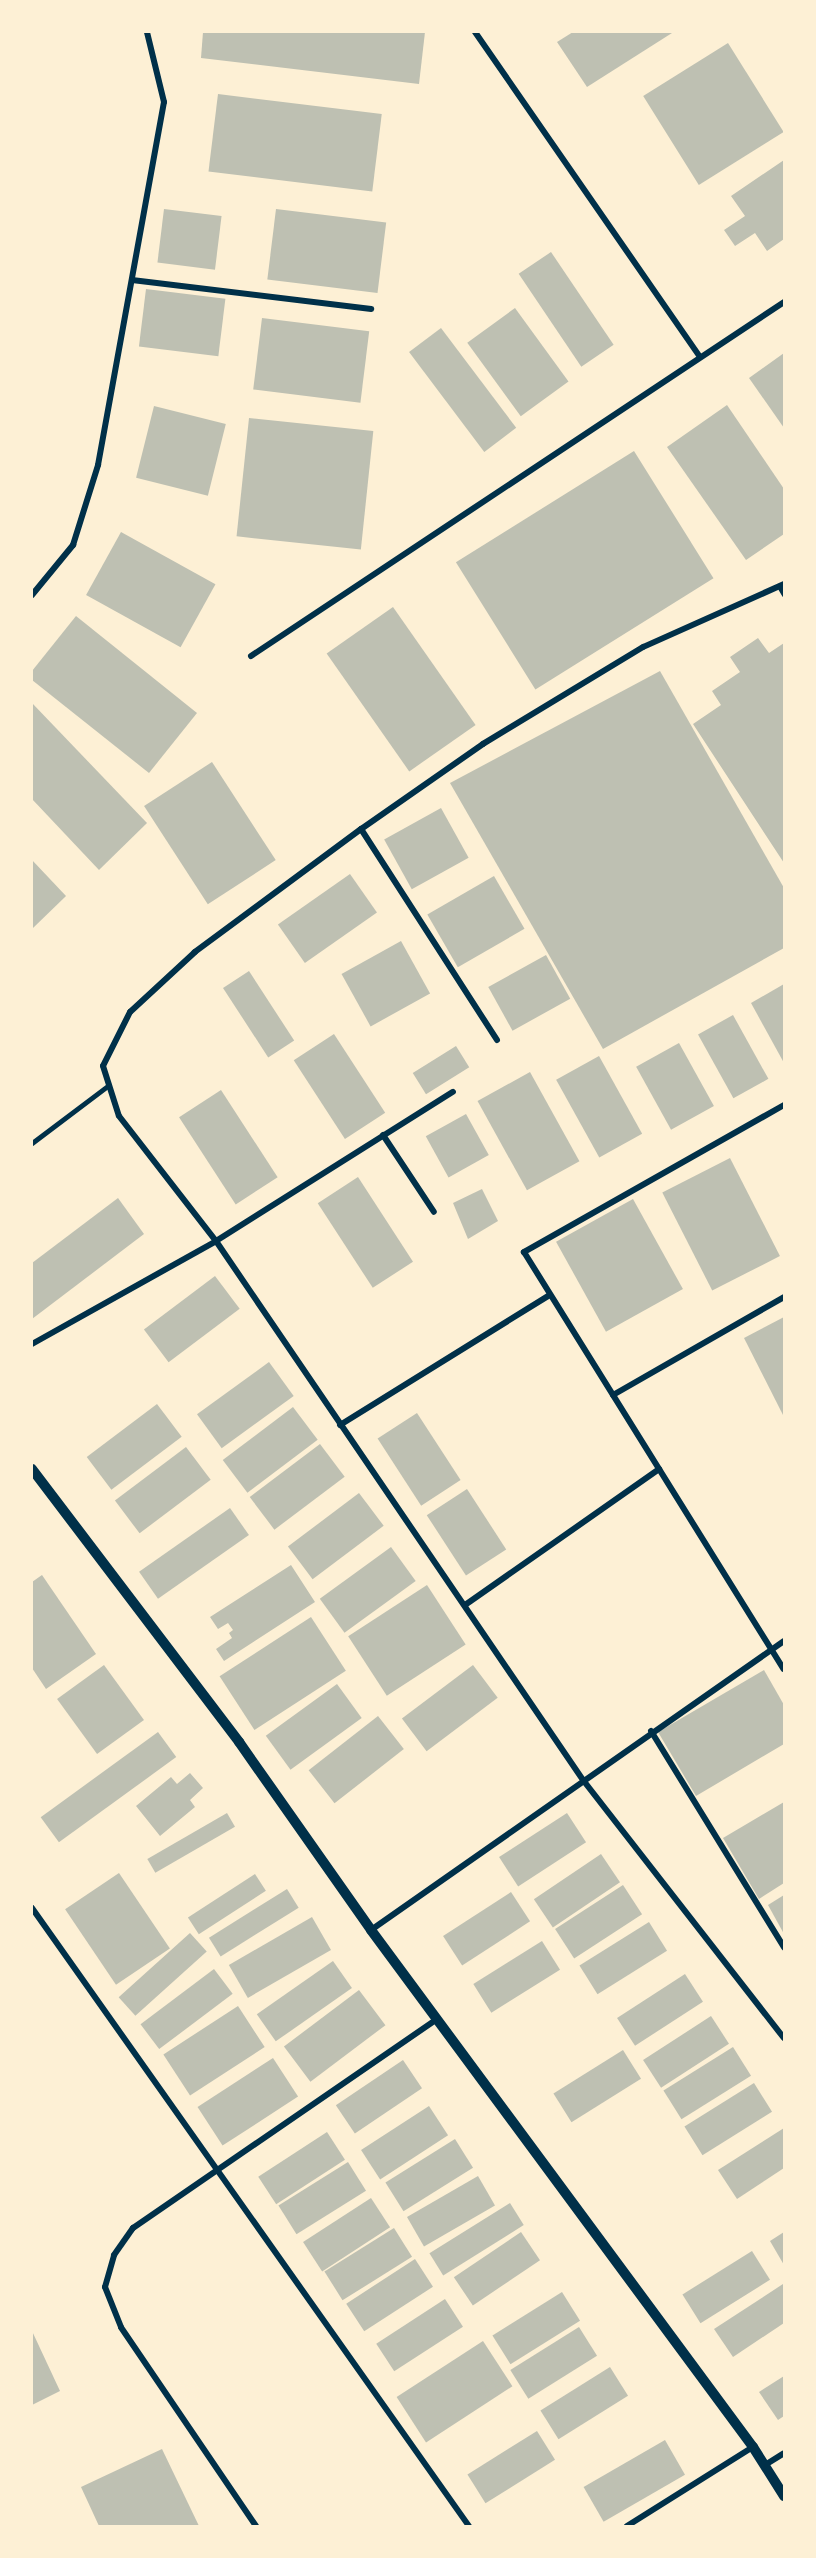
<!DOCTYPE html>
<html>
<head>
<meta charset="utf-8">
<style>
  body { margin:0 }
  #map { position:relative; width:816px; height:2558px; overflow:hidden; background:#fdf0d5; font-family:"Fira Sans Condensed",sans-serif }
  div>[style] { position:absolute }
  .building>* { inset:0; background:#bec0b2; transform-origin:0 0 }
  .service>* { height:4.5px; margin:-2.25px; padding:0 2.25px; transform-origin:2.25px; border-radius:2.25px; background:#003049 }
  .minor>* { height:6px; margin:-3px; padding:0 3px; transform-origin:3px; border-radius:3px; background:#003049 }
  .tertiary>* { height:10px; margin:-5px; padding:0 5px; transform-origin:5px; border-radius:5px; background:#003049 }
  span { translate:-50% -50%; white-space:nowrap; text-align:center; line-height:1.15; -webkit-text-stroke:5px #fdf0d5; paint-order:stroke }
  .frame { position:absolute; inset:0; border:33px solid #fdf0d5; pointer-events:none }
</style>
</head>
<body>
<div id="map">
  <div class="building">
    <div style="clip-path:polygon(203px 32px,425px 32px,419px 84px,201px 58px)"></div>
    <div style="clip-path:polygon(573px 32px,671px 32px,672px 33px,587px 87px,557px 42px)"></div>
    <div style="left:728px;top:43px;width:105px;height:100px;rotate:58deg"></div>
    <div style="left:218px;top:94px;width:165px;height:78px;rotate:7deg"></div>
    <div style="clip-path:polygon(784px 160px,784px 239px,767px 251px,755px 233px,735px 246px,724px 230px,745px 216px,731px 196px)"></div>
    <div style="left:164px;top:209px;width:58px;height:54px;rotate:7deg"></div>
    <div style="left:276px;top:209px;width:111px;height:71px;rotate:7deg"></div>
    <div style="left:551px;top:252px;width:112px;height:39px;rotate:56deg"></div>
    <div style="left:146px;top:289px;width:80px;height:58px;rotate:7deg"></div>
    <div style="left:515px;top:308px;width:91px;height:59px;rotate:54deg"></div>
    <div style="left:262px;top:318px;width:108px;height:72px;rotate:7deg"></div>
    <div style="left:441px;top:328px;width:125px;height:40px;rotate:53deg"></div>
    <div style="clip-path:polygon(784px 353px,784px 428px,749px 378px)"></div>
    <div style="clip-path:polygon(727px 405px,784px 489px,784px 534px,746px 560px,667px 447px)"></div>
    <div style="left:154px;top:406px;width:74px;height:74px;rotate:14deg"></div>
    <div style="left:249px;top:418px;width:125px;height:119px;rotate:6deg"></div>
    <div style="left:634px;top:451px;width:150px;height:210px;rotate:58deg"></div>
    <div style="left:121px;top:532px;width:108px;height:72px;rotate:29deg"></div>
    <div style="left:393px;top:607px;width:144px;height:81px;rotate:55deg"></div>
    <div style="clip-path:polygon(76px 616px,197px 713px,149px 773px,32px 680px,32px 671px)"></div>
    <div style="clip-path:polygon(758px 638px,769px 653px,784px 643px,784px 863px,693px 724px,721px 705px,712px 691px,740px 672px,730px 657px)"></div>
    <div style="clip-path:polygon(660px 671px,784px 888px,784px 948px,603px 1049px,450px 783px)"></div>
    <div style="clip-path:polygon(32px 703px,147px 823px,99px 870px,32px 799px)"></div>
    <div style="left:212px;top:762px;width:117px;height:81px;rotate:57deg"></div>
    <div style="left:441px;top:808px;width:57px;height:65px;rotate:61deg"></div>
    <div style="clip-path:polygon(32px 860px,66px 896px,32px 929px)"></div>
    <div style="left:350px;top:874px;width:47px;height:88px;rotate:55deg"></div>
    <div style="left:494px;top:876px;width:61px;height:77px;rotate:60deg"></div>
    <div style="left:401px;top:941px;width:60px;height:68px;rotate:61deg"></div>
    <div style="left:546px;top:955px;width:50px;height:66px;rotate:61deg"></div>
    <div style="left:249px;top:971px;width:83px;height:31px;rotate:57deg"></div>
    <div style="clip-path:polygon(784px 984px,784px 1063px,751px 1003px)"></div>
    <div style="left:733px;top:1015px;width:73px;height:40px;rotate:61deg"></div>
    <div style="left:334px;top:1034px;width:94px;height:48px;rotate:57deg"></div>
    <div style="left:679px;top:1043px;width:72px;height:49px;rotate:61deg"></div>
    <div style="left:456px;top:1046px;width:25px;height:51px;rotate:58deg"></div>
    <div style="left:599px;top:1056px;width:89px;height:49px;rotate:61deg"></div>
    <div style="left:530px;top:1072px;width:102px;height:60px;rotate:61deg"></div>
    <div style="left:221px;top:1090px;width:104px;height:50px;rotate:57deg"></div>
    <div style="left:466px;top:1114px;width:47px;height:46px;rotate:61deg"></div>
    <div style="left:730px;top:1158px;width:110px;height:76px;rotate:63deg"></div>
    <div style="left:358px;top:1177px;width:101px;height:48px;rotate:57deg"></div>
    <div style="clip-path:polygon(482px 1189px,498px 1221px,468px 1239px,453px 1203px)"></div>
    <div style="clip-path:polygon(118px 1198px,144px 1234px,32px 1319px,32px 1263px)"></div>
    <div style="left:633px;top:1199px;width:103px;height:88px;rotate:61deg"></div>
    <div style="left:215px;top:1276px;width:41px;height:89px;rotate:53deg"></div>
    <div style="clip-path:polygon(784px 1317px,784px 1417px,744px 1338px)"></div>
    <div style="left:269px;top:1362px;width:42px;height:89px;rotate:54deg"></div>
    <div style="left:157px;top:1404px;width:41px;height:88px;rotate:53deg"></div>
    <div style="left:293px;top:1407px;width:41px;height:88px;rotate:53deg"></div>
    <div style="left:417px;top:1413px;width:80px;height:47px;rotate:57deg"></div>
    <div style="left:320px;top:1444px;width:41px;height:88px;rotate:53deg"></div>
    <div style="left:186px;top:1447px;width:41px;height:89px;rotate:53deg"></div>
    <div style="left:467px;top:1489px;width:72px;height:48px;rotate:57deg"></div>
    <div style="left:359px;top:1493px;width:41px;height:89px;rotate:53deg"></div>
    <div style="left:230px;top:1508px;width:33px;height:111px;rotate:55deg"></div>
    <div style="left:391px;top:1547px;width:42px;height:88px;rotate:54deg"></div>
    <div style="clip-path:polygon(291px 1565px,315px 1602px,224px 1661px,216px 1649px,232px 1638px,229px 1633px,233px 1630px,228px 1623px,218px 1629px,210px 1617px)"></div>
    <div style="clip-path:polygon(42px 1575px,96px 1654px,46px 1689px,32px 1668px,32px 1582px)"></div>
    <div style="left:427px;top:1585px;width:71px;height:94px;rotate:57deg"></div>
    <div style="left:311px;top:1617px;width:64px;height:109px;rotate:57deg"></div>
    <div style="left:104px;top:1665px;width:68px;height:58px;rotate:54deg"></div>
    <div style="left:473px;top:1665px;width:41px;height:89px;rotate:53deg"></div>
    <div style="clip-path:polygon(764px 1670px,784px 1705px,784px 1744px,696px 1796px,658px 1732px)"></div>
    <div style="left:337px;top:1684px;width:42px;height:88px;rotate:54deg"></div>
    <div style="left:378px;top:1716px;width:42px;height:88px;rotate:52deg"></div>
    <div style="left:158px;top:1732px;width:31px;height:145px;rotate:54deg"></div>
    <div style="clip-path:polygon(190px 1773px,203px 1788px,190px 1800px,195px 1807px,160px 1836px,136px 1806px,171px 1777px,177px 1784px)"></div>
    <div style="clip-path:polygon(784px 1802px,784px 1883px,759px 1899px,723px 1838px)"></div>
    <div style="left:227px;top:1813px;width:16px;height:92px;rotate:60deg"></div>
    <div style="left:567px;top:1813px;width:35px;height:81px;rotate:57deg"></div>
    <div style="left:601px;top:1854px;width:34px;height:81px;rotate:56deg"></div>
    <div style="left:119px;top:1873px;width:91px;height:65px;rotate:56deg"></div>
    <div style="left:255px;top:1874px;width:20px;height:80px;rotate:57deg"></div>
    <div style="left:623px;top:1885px;width:35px;height:81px;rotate:57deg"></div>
    <div style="left:287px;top:1889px;width:22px;height:92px;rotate:58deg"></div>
    <div style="left:511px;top:1892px;width:35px;height:81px;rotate:57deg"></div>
    <div style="clip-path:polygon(784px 1895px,784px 1934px,768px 1905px)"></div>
    <div style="left:312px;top:1917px;width:38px;height:96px;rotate:60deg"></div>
    <div style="left:649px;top:1922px;width:34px;height:82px;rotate:58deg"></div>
    <div style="left:190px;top:1933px;width:25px;height:96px;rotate:48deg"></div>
    <div style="left:542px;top:1941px;width:34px;height:81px;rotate:58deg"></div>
    <div style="left:333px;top:1961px;width:33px;height:93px;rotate:55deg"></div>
    <div style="left:214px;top:1969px;width:31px;height:92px;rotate:53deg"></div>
    <div style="left:685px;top:1974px;width:33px;height:81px;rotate:57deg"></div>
    <div style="left:359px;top:1990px;width:44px;height:94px;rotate:53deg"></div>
    <div style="left:238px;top:2006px;width:49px;height:89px;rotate:57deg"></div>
    <div style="left:711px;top:2016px;width:33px;height:81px;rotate:57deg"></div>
    <div style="left:733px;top:2047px;width:34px;height:82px;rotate:58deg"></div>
    <div style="left:623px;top:2050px;width:34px;height:82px;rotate:58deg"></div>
    <div style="left:273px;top:2058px;width:46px;height:90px;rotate:57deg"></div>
    <div style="left:403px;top:2060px;width:34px;height:81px;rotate:56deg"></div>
    <div style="left:754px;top:2083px;width:34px;height:82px;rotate:58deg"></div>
    <div style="left:429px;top:2106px;width:35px;height:81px;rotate:57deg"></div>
    <div style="clip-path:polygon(784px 2128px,784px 2168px,737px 2199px,718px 2170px)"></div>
    <div style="left:327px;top:2132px;width:33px;height:82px;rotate:57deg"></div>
    <div style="left:455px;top:2139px;width:34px;height:82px;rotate:58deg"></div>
    <div style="left:348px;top:2162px;width:34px;height:82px;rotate:58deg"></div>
    <div style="left:478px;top:2176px;width:34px;height:82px;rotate:60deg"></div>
    <div style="left:371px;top:2198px;width:35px;height:81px;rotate:57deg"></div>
    <div style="left:510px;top:2203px;width:26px;height:95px;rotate:58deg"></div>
    <div style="left:394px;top:2228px;width:34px;height:82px;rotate:58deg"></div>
    <div style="left:521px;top:2232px;width:34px;height:81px;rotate:56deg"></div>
    <div style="clip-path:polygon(784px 2232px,784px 2265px,770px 2241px)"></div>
    <div style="left:752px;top:2251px;width:34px;height:82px;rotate:58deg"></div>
    <div style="left:415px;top:2259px;width:33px;height:82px;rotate:57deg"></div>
    <div style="clip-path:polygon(783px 2284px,784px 2323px,733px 2357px,714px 2329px)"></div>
    <div style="left:562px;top:2292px;width:34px;height:82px;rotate:58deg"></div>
    <div style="left:445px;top:2299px;width:33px;height:82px;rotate:57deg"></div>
    <div style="left:579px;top:2327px;width:34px;height:81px;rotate:58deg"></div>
    <div style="clip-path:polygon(32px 2331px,60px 2391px,32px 2405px)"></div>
    <div style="left:483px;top:2341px;width:54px;height:103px;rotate:57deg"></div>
    <div style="left:610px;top:2367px;width:34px;height:82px;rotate:58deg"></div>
    <div style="clip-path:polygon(784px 2376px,784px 2416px,778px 2420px,759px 2392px)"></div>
    <div style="left:537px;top:2431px;width:34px;height:82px;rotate:58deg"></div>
    <div style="left:665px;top:2440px;width:40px;height:94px;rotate:60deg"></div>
    <div style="clip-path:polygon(162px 2449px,199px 2526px,99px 2526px,81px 2487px)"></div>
  </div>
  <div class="service">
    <div style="left:780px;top:587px;width:8px;rotate:60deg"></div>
    <div style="left:32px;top:1143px;width:96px;rotate:-37deg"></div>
  </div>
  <div class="minor">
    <div style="left:475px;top:32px;width:393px;rotate:55.3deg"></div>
    <div style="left:132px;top:280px;width:241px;rotate:6.9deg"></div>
    <div style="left:784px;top:584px;width:154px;rotate:155.9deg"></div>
    <div style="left:643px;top:647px;width:187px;rotate:148.8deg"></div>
    <div style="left:483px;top:744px;width:149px;rotate:145.1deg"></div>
    <div style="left:361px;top:829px;width:207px;rotate:143.5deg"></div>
    <div style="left:195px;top:952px;width:88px;rotate:137.3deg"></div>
    <div style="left:130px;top:1012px;width:60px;rotate:116.6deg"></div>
    <div style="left:103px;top:1066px;width:52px;rotate:72.3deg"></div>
    <div style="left:119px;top:1116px;width:158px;rotate:52.2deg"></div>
    <div style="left:216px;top:1241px;width:652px;rotate:55.75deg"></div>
    <div style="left:583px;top:1780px;width:327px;rotate:52.1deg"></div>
    <div style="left:32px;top:595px;width:65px;rotate:-50.6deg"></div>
    <div style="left:73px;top:545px;width:84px;rotate:-72.6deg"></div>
    <div style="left:98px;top:465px;width:369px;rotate:-79.7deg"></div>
    <div style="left:164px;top:102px;width:72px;rotate:-103.7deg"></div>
    <div style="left:251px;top:656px;width:640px;rotate:-33.59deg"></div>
    <div style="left:361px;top:829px;width:251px;rotate:57.2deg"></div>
    <div style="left:784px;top:1105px;width:299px;rotate:150.5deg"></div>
    <div style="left:524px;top:1252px;width:491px;rotate:58.1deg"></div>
    <div style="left:383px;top:1135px;width:92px;rotate:56.5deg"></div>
    <div style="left:32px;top:1344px;width:211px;rotate:-29.2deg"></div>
    <div style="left:216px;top:1241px;width:280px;rotate:-32.2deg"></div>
    <div style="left:613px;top:1395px;width:197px;rotate:-29.8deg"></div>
    <div style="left:340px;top:1425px;width:247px;rotate:-31.8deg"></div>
    <div style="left:465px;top:1605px;width:237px;rotate:-35deg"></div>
    <div style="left:651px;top:1731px;width:254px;rotate:58.4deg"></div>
    <div style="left:32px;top:1908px;width:757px;rotate:54.74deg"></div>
    <div style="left:371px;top:1930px;width:504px;rotate:-34.98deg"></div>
    <div style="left:765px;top:2465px;width:22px;rotate:-32deg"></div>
    <div style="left:256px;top:2526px;width:240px;rotate:-124.2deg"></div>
    <div style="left:121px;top:2327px;width:43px;rotate:-111.8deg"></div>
    <div style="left:105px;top:2287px;width:33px;rotate:-74deg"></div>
    <div style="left:114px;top:2255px;width:33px;rotate:-55deg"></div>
    <div style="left:133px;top:2228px;width:369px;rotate:-34.5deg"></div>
    <div style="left:627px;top:2526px;width:149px;rotate:-32.1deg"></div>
  </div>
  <div class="tertiary">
    <div style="left:32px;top:1469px;width:343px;rotate:52.8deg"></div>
    <div style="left:239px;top:1742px;width:230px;rotate:54.9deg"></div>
    <div style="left:371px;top:1930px;width:643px;rotate:53.54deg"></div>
    <div style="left:753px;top:2447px;width:58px;rotate:57.7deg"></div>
  </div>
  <div class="frame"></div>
</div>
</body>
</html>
